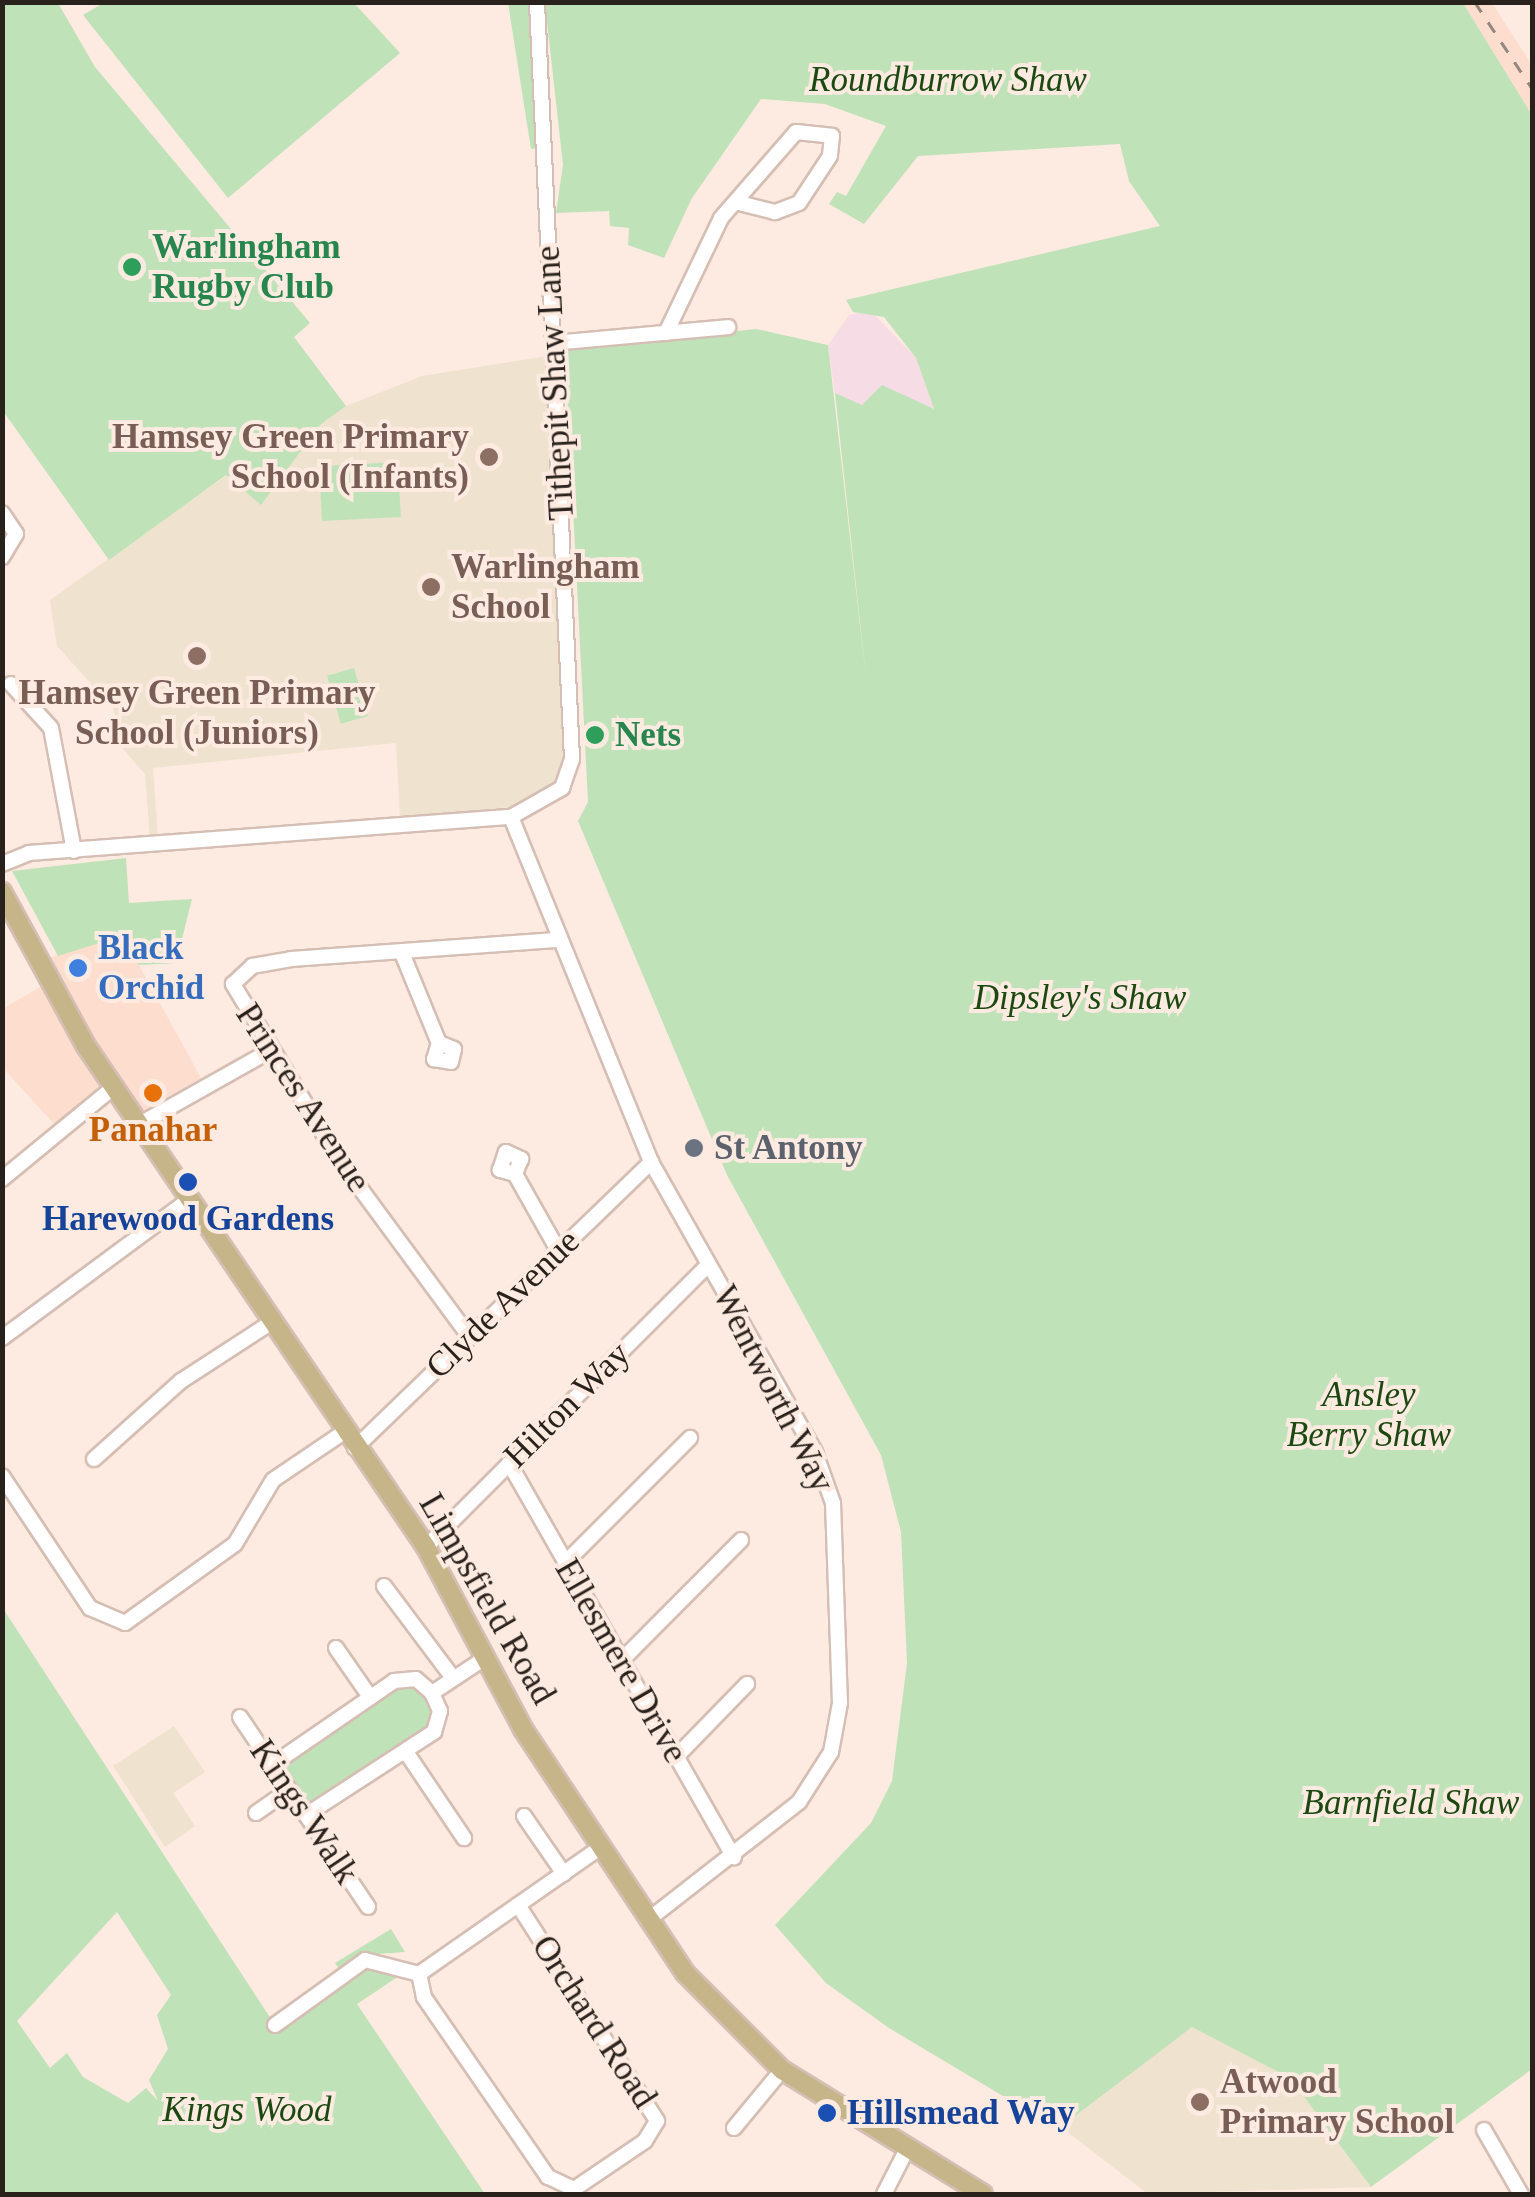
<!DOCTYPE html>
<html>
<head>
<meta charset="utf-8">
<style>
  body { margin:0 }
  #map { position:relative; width:1535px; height:2197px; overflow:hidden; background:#fdeae0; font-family:"Times New Roman",serif }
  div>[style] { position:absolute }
  .built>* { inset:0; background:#fddece }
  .industrial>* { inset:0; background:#f6dde5 }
  .education>* { inset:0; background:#efe3cf }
  .green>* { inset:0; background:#c0e2b9; transform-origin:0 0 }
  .roads { filter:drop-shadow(2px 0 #d5beb3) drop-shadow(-2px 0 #d5beb3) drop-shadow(0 2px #d5beb3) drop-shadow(0 -2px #d5beb3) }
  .minor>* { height:14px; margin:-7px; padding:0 7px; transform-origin:7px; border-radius:7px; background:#fff }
  .major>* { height:18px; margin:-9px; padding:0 9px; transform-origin:9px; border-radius:9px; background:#c6b589 }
  .rail>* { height:2.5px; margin-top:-1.25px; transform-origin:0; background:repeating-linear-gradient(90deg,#958780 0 12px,transparent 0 24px) }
  .dots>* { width:28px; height:28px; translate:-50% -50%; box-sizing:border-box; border:5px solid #fdeae0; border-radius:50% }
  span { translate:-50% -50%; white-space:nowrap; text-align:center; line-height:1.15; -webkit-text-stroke:8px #fdeae0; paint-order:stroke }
  .park-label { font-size:35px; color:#1b4911; font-style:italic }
  .leisure-label { font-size:35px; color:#27864d; font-weight:700 }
  .left { translate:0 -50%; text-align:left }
  .street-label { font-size:35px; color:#29211c }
  .education-label { font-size:35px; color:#785e54; font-weight:700 }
  .right { translate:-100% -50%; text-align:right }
  .shop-label { font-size:35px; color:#366cbe; font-weight:700 }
  .food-label { font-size:35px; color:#c56008; font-weight:700 }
  .worship-label { font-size:35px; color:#5b616d; font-weight:700 }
  .transit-label { font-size:35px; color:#164399; font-weight:700 }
  .frame { position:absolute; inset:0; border:5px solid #29211c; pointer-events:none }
</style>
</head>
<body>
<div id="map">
  <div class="built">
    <div style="clip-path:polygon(1463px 3px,1492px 3px,1532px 65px,1532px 115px)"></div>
    <div style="clip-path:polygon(131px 933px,139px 965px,201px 1078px,141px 1112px,94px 1048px,49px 958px)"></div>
    <div style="clip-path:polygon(44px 985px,103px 1085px,54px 1124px,3px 1068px,2px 1009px)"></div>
  </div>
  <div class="industrial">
    <div style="clip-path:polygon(870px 310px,916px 358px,934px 410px,882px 386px,862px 405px,835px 393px,828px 345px,849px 315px)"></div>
  </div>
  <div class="education">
    <div style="clip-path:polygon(548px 356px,565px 758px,555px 785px,509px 807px,400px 818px,396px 743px,153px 768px,158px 838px,150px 839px,145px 774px,123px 749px,113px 708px,57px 646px,50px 600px,227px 475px,261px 504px,320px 425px,346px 406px,422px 376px)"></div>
    <div style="clip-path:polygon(174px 1726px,205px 1772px,173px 1793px,195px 1826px,165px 1847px,113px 1766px)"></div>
    <div style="clip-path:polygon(1191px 2026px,1290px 2078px,1371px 2187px,1148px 2194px,1061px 2127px)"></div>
  </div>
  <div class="green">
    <div style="clip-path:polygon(105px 2px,354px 3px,400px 53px,228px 198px,83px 15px)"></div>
    <div style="clip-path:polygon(2px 3px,58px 3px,95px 67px,310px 323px,294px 337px,346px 406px,320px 425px,261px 505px,226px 475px,109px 560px,3px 411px)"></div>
    <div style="clip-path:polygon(508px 3px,528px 3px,534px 17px,539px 148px,531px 149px)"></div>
    <div style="clip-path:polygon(1463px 3px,1532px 115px,1532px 2069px,1371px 2187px,1290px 2078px,1192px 2027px,1058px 2129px,889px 2028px,826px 1983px,775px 1925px,871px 1823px,892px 1781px,907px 1663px,901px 1532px,881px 1455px,727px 1175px,578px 821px,588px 802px,565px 350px,756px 329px,828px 345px,867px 686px,835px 393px,862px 405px,882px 385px,934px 409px,916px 358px,884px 317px,853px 312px,846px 300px,1160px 226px,1129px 181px,1120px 144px,918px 156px,864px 224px,829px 204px,837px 192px,846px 196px,886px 126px,825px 104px,761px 99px,692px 198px,664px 258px,628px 245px,629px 228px,610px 226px,609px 211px,556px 213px,563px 165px,545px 4px)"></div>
    <div style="left:398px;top:462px;width:55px;height:79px;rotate:87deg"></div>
    <div style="left:354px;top:668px;width:50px;height:28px;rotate:74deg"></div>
    <div style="clip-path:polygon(126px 858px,129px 903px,192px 899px,176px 963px,139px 965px,131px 933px,58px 956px,12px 871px)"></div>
    <div style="clip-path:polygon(evenodd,2px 1607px,271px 2019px,367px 1965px,402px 1974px,357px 2004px,485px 2194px,3px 2194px,2px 1607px,117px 1912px,171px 1995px,157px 2015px,168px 2049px,149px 2080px,158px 2101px,146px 2088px,128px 2103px,83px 2077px,67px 2053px,50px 2068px,17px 2021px,117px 1912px)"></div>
    <div style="clip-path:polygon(415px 1686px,434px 1711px,428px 1728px,304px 1805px,280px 1763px,394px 1687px)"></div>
    <div style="clip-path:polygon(391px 1929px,405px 1952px,364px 1955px,339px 1969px,335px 1963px)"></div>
  </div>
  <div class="roads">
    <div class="minor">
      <div style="left:666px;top:333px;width:127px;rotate:-64.4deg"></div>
      <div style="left:721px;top:218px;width:114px;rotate:-48.9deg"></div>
      <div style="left:796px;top:132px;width:36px;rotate:6deg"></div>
      <div style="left:832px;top:136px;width:20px;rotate:96deg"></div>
      <div style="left:830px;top:156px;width:56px;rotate:123.4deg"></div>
      <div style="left:799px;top:203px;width:26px;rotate:159deg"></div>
      <div style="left:775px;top:212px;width:37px;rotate:-166deg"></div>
      <div style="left:553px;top:343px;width:176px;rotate:-5.2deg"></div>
      <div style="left:2px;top:513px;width:25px;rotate:56deg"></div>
      <div style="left:16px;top:534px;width:27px;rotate:121deg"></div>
      <div style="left:11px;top:684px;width:59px;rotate:47.7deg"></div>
      <div style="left:51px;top:728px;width:125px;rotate:79.4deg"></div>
      <div style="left:511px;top:817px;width:372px;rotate:67.9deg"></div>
      <div style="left:651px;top:1162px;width:333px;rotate:60.5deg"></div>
      <div style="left:815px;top:1452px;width:54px;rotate:70.6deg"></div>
      <div style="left:833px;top:1503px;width:200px;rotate:88deg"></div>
      <div style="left:840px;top:1703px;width:50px;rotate:100.4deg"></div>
      <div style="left:831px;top:1752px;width:59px;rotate:122.6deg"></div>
      <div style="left:799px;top:1802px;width:192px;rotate:142deg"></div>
      <div style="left:2px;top:864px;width:29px;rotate:-22deg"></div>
      <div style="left:29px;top:853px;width:483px;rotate:-4.3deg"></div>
      <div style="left:511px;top:817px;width:59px;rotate:-29.6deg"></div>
      <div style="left:562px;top:788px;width:31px;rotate:-71deg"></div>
      <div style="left:572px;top:759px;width:758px;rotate:-92.65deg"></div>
      <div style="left:402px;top:953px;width:97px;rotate:67.7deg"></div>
      <div style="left:439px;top:1043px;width:17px;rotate:107deg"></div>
      <div style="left:434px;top:1059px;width:17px;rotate:10deg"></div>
      <div style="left:451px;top:1062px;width:13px;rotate:-77deg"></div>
      <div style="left:454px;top:1049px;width:16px;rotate:-158deg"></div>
      <div style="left:140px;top:1124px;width:147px;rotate:-29.4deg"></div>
      <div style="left:515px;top:1174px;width:16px;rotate:-165deg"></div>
      <div style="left:500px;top:1170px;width:19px;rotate:-72deg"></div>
      <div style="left:506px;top:1152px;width:17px;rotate:25deg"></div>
      <div style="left:521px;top:1159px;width:16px;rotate:112deg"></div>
      <div style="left:515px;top:1174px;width:87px;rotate:60.5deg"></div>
      <div style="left:2px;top:1179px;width:145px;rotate:-39.4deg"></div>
      <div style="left:469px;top:1336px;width:217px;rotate:-126.4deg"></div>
      <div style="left:340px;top:1161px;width:207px;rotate:-121.2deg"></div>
      <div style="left:233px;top:984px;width:26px;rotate:-43deg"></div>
      <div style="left:252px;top:966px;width:40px;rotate:-10deg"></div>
      <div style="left:291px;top:959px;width:269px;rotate:-4.1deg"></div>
      <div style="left:2px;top:1338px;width:234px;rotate:-36.5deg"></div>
      <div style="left:355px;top:1448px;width:412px;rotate:-44deg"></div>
      <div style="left:94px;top:1459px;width:117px;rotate:-41.9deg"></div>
      <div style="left:181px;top:1381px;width:108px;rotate:-33deg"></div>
      <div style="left:509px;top:1463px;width:454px;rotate:60.3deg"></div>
      <div style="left:2px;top:1476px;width:159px;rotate:56.3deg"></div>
      <div style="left:90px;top:1608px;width:38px;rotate:23deg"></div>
      <div style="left:125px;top:1623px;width:135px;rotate:-35.7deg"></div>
      <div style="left:235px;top:1544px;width:74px;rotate:-59.3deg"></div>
      <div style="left:273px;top:1480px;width:86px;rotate:-34.1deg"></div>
      <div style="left:426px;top:1547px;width:399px;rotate:-45deg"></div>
      <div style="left:565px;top:1563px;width:177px;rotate:-45deg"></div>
      <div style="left:384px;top:1586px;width:115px;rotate:53.1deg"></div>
      <div style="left:336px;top:1648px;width:60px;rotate:55.2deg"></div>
      <div style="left:622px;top:1660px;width:169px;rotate:-45.2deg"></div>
      <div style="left:240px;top:1717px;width:229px;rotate:56deg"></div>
      <div style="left:406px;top:1752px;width:104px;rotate:56deg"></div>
      <div style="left:676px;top:1757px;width:102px;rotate:-45.8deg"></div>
      <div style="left:272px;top:1765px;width:148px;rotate:-34.5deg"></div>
      <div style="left:394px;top:1681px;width:22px;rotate:-5deg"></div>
      <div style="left:416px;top:1679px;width:21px;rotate:41deg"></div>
      <div style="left:256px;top:1813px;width:40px;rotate:-34.9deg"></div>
      <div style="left:306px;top:1815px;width:153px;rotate:-33deg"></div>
      <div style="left:434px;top:1732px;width:22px;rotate:-74deg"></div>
      <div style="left:440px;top:1711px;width:20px;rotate:-114deg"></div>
      <div style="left:432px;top:1693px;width:64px;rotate:-33.4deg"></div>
      <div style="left:524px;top:1816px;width:70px;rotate:55.4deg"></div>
      <div style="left:518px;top:1905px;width:257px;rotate:57.2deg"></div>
      <div style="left:657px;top:2121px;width:23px;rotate:121deg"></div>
      <div style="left:645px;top:2141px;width:86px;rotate:145.9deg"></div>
      <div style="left:574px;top:2189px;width:29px;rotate:-155deg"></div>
      <div style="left:548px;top:2177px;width:219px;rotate:-124.6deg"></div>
      <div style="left:424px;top:1997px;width:24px;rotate:-102deg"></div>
      <div style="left:419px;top:1974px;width:222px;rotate:-34.9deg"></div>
      <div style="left:275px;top:2025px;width:111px;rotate:-35.8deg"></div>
      <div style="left:365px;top:1960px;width:56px;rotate:14.5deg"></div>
      <div style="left:734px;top:2128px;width:75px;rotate:-50.4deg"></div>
      <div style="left:1484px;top:2130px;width:74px;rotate:60deg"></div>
      <div style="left:884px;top:2194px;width:48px;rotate:-62.9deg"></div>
    </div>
    <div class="major">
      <div style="left:2px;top:892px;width:175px;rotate:61.4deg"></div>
      <div style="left:86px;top:1046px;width:605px;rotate:55.84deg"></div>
      <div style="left:426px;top:1547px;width:206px;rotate:61.9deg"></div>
      <div style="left:523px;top:1729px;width:293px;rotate:56.4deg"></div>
      <div style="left:685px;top:1973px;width:137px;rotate:45deg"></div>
      <div style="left:782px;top:2070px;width:236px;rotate:31.7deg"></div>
    </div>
  </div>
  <div class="rail">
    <div style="left:1475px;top:2px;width:103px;rotate:56.5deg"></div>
  </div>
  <div class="dots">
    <div style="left:132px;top:267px;background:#2e9e5b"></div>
    <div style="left:489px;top:457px;background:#8d6e63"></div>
    <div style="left:431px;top:587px;background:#8d6e63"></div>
    <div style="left:197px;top:656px;background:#8d6e63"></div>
    <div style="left:595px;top:735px;background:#2e9e5b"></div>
    <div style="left:78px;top:968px;background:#3f7fe0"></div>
    <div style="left:153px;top:1093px;background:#e8710a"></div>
    <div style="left:694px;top:1148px;background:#6b7280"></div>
    <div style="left:188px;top:1182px;background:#1a4fb4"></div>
    <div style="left:1200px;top:2102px;background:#8d6e63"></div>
    <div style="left:827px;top:2113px;background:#1a4fb4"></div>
  </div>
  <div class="park-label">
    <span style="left:948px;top:80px">Roundburrow Shaw</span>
    <span style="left:1080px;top:998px">Dipsley's Shaw</span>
    <span style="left:1369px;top:1415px">Ansley<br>Berry Shaw</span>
    <span style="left:1411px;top:1803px">Barnfield Shaw</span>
    <span style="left:247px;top:2110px">Kings Wood</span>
  </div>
  <div class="leisure-label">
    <span class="left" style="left:152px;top:267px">Warlingham<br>Rugby Club</span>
    <span class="left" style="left:615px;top:735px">Nets</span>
  </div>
  <div class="street-label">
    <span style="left:555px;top:383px;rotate:-93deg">Tithepit Shaw Lane</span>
    <span style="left:303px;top:1098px;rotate:57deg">Princes Avenue</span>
    <span style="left:503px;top:1304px;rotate:-44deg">Clyde Avenue</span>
    <span style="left:773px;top:1389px;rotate:63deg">Wentworth Way</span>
    <span style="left:567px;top:1405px;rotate:-45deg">Hilton Way</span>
    <span style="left:487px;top:1599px;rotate:60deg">Limpsfield Road</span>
    <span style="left:621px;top:1661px;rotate:60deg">Ellesmere Drive</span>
    <span style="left:304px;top:1812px;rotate:56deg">Kings Walk</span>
    <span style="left:594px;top:2022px;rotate:57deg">Orchard Road</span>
  </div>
  <div class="education-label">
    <span class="right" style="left:469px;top:457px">Hamsey Green Primary<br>School (Infants)</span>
    <span class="left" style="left:451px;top:587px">Warlingham<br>School</span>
    <span style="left:197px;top:713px">Hamsey Green Primary<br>School (Juniors)</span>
    <span class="left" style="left:1220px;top:2102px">Atwood<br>Primary School</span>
  </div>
  <div class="shop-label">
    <span class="left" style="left:98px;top:968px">Black<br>Orchid</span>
  </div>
  <div class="food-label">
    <span style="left:153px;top:1130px">Panahar</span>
  </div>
  <div class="worship-label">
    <span class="left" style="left:714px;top:1148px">St Antony</span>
  </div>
  <div class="transit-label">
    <span style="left:188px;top:1219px">Harewood Gardens</span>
    <span class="left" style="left:847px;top:2113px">Hillsmead Way</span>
  </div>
  <div class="frame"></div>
</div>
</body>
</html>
